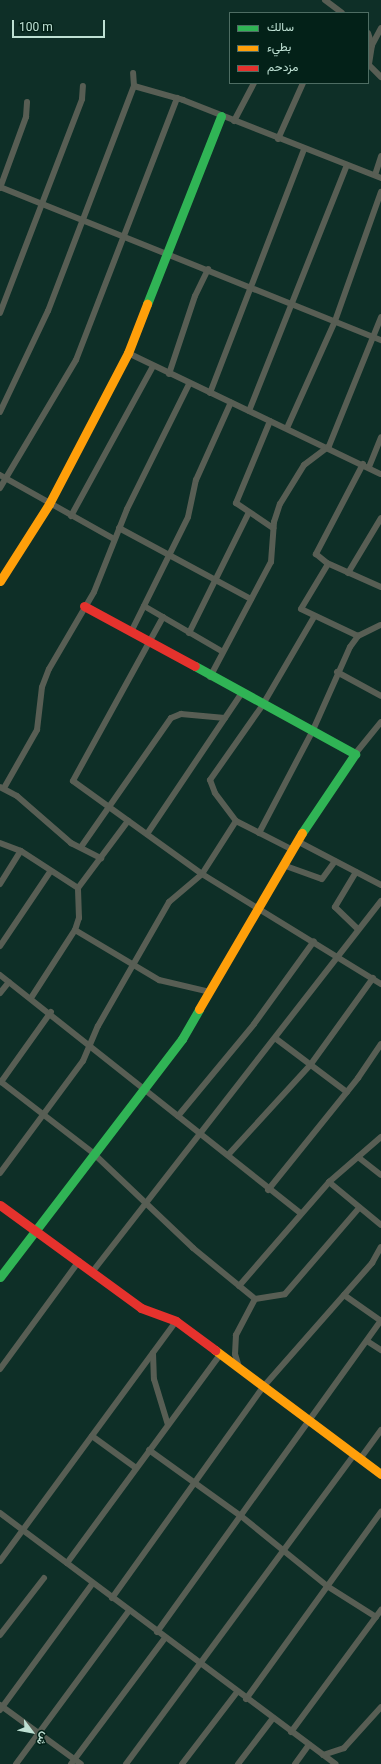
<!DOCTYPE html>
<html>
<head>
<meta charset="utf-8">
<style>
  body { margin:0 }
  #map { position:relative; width:381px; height:1764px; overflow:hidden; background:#0e2f27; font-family:Roboto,Vazirmatn,sans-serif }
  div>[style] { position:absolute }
  .street>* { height:6px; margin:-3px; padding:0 3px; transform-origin:3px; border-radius:3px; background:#585e54 }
  .fast>* { height:9px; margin:-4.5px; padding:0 4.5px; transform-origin:4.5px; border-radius:4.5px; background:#30b455 }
  .slow>* { height:9px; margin:-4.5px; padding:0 4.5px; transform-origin:4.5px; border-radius:4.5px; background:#ff9f0a }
  .jam>* { height:9px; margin:-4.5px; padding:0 4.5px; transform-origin:4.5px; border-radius:4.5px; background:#e5322d }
  span { translate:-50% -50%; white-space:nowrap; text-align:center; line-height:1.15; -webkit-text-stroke:3px #032118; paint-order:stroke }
  .legend { position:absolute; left:229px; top:12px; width:140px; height:72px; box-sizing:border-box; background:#032118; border:1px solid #4e6d63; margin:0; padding:5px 7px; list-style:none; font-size:12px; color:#bee0d3 }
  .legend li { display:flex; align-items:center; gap:8px; height:20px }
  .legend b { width:20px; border:1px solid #4e6d63 }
  .north { position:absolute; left:12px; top:1712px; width:40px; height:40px; -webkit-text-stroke:3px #032118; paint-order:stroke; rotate:122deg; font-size:11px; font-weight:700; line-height:16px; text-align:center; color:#bee0d3 }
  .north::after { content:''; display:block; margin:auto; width:14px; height:18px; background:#bee0d3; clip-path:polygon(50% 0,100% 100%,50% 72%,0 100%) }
  .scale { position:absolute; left:12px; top:20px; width:93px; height:18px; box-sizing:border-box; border:2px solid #bee0d3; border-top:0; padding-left:5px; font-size:12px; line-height:14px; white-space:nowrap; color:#bee0d3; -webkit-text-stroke:3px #032118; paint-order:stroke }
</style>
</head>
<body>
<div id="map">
  <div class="street">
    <div style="left:325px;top:0;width:21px;rotate:37deg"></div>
    <div style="left:368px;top:33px;width:13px;rotate:72deg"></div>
    <div style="left:372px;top:45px;width:20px;rotate:99deg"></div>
    <div style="left:369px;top:65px;width:17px;rotate:45deg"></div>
    <div style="left:372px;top:45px;width:19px;rotate:-62deg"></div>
    <div style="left:134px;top:86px;width:51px;rotate:15.9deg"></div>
    <div style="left:183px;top:100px;width:213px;rotate:21.5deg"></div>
    <div style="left:234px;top:121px;width:43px;rotate:-62.2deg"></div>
    <div style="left:278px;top:139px;width:61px;rotate:-65.9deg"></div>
    <div style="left:375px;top:175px;width:20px;rotate:-72deg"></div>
    <div style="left:0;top:187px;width:411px;rotate:21.9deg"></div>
    <div style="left:0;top:188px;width:76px;rotate:-69.9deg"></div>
    <div style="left:26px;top:117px;width:15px;rotate:-86deg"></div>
    <div style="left:0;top:313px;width:229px;rotate:-69deg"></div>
    <div style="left:82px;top:99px;width:13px;rotate:-86deg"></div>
    <div style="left:128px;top:353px;width:280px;rotate:25.6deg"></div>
    <div style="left:169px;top:374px;width:82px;rotate:-71.6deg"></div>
    <div style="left:195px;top:296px;width:30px;rotate:-64deg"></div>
    <div style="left:210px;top:393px;width:261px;rotate:-68.9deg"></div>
    <div style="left:249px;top:411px;width:265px;rotate:-68.3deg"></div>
    <div style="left:0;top:412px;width:112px;rotate:-64.6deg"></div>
    <div style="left:48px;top:311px;width:241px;rotate:-69.1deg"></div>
    <div style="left:134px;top:86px;width:13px;rotate:-94deg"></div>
    <div style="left:270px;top:421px;width:89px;rotate:112.5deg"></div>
    <div style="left:236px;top:503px;width:45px;rotate:34deg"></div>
    <div style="left:287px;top:428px;width:117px;rotate:-65.8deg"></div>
    <div style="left:335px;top:321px;width:137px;rotate:-70.4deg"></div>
    <div style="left:363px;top:464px;width:102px;rotate:117.6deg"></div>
    <div style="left:316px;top:554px;width:14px;rotate:39deg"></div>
    <div style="left:327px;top:563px;width:59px;rotate:24deg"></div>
    <div style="left:369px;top:467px;width:32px;rotate:-68deg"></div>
    <div style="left:0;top:475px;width:131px;rotate:29.3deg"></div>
    <div style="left:0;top:488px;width:149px;rotate:-59.3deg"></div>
    <div style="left:76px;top:360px;width:281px;rotate:-68.9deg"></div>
    <div style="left:71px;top:516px;width:171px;rotate:-61.3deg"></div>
    <div style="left:119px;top:528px;width:150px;rotate:28.3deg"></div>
    <div style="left:328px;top:564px;width:52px;rotate:121deg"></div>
    <div style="left:301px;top:609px;width:63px;rotate:25.3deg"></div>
    <div style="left:348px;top:573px;width:64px;rotate:-59deg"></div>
    <div style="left:144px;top:606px;width:91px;rotate:30.2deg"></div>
    <div style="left:163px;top:617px;width:187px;rotate:118.8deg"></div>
    <div style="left:73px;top:781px;width:159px;rotate:35.8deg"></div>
    <div style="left:202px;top:874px;width:210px;rotate:31.6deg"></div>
    <div style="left:131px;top:632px;width:128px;rotate:-63.6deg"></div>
    <div style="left:188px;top:517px;width:38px;rotate:-78deg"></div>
    <div style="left:196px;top:480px;width:85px;rotate:-65.8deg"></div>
    <div style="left:189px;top:633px;width:133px;rotate:-63.6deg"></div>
    <div style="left:337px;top:672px;width:50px;rotate:28.6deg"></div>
    <div style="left:210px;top:677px;width:130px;rotate:-62.1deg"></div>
    <div style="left:271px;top:562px;width:40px;rotate:-85.7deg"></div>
    <div style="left:274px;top:522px;width:19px;rotate:-72deg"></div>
    <div style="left:280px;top:504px;width:46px;rotate:-58.4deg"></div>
    <div style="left:304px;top:465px;width:31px;rotate:-37deg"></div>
    <div style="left:329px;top:446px;width:139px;rotate:-68deg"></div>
    <div style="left:355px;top:754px;width:41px;rotate:-50.9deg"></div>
    <div style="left:0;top:787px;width:19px;rotate:28deg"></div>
    <div style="left:17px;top:796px;width:72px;rotate:41deg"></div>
    <div style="left:71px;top:843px;width:34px;rotate:27deg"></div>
    <div style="left:4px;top:788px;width:67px;rotate:-60.4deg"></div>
    <div style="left:37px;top:730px;width:43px;rotate:-83.4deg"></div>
    <div style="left:42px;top:687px;width:19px;rotate:-69deg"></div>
    <div style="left:49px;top:669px;width:89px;rotate:-59.7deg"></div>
    <div style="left:94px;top:592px;width:89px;rotate:-68.3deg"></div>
    <div style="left:127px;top:509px;width:140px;rotate:-63.6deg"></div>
    <div style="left:236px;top:821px;width:35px;rotate:-127deg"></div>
    <div style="left:215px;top:793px;width:14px;rotate:-111deg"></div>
    <div style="left:210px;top:780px;width:90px;rotate:-54.9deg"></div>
    <div style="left:262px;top:706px;width:103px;rotate:-59.7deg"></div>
    <div style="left:259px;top:833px;width:116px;rotate:-62.3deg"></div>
    <div style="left:313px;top:730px;width:91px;rotate:-66deg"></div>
    <div style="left:350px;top:647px;width:14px;rotate:-54deg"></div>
    <div style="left:358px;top:636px;width:25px;rotate:-26deg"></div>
    <div style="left:147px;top:834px;width:169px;rotate:-56.1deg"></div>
    <div style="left:297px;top:841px;width:95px;rotate:27.6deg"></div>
    <div style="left:0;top:843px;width:22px;rotate:21deg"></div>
    <div style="left:21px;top:851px;width:68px;rotate:33deg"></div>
    <div style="left:81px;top:847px;width:157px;rotate:-55.1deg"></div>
    <div style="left:171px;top:718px;width:11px;rotate:-22deg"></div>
    <div style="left:181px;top:714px;width:44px;rotate:5.2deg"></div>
    <div style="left:283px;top:865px;width:41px;rotate:19.7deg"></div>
    <div style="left:322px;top:879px;width:22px;rotate:-54deg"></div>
    <div style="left:356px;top:872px;width:41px;rotate:121deg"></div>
    <div style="left:335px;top:907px;width:32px;rotate:44deg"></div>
    <div style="left:0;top:884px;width:39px;rotate:-58deg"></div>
    <div style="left:75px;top:930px;width:98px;rotate:30.8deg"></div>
    <div style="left:159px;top:980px;width:52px;rotate:13.2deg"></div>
    <div style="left:0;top:946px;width:89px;rotate:-56deg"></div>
    <div style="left:0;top:975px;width:383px;rotate:38.4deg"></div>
    <div style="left:0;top:993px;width:14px;rotate:-51deg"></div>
    <div style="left:31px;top:998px;width:81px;rotate:-57.1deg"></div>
    <div style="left:75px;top:930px;width:13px;rotate:-72deg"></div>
    <div style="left:79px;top:918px;width:30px;rotate:-92deg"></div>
    <div style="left:78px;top:888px;width:84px;rotate:-53.3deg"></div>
    <div style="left:275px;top:1038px;width:90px;rotate:36.9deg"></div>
    <div style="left:0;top:1081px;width:118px;rotate:37.7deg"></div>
    <div style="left:93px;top:1153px;width:138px;rotate:43.5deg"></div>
    <div style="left:193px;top:1248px;width:80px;rotate:39.4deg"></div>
    <div style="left:255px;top:1299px;width:41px;rotate:117.8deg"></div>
    <div style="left:236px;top:1335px;width:19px;rotate:93deg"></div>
    <div style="left:235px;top:1354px;width:14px;rotate:73deg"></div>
    <div style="left:1px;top:1082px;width:86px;rotate:-54.5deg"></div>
    <div style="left:178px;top:1116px;width:119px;rotate:-50.4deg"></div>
    <div style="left:254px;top:1024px;width:102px;rotate:-54.1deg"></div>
    <div style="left:228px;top:1155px;width:123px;rotate:-47.6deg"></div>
    <div style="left:311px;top:1064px;width:106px;rotate:-54.2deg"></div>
    <div style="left:358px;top:1157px;width:29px;rotate:38deg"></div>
    <div style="left:0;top:1173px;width:139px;rotate:-53.5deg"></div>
    <div style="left:83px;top:1061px;width:38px;rotate:-67deg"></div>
    <div style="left:98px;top:1026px;width:143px;rotate:-60.2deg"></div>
    <div style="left:169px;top:902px;width:43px;rotate:-40.3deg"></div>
    <div style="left:202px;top:874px;width:63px;rotate:-57.3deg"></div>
    <div style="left:236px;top:821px;width:62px;rotate:27deg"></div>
    <div style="left:329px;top:1182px;width:67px;rotate:39.6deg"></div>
    <div style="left:268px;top:1190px;width:144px;rotate:-51.2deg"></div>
    <div style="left:358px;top:1078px;width:41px;rotate:-55.9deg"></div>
    <div style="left:93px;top:1271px;width:469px;rotate:-52.1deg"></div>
    <div style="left:239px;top:1286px;width:138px;rotate:-49.1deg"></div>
    <div style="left:329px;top:1182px;width:69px;rotate:-40.9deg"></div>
    <div style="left:344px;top:1295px;width:45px;rotate:35.1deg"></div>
    <div style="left:255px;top:1299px;width:30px;rotate:-9deg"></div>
    <div style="left:285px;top:1294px;width:112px;rotate:-49.3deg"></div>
    <div style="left:367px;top:1341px;width:17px;rotate:33deg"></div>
    <div style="left:153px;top:1353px;width:26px;rotate:88deg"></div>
    <div style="left:154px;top:1379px;width:48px;rotate:73.1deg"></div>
    <div style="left:0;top:1369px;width:134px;rotate:-53.8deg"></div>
    <div style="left:92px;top:1436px;width:54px;rotate:36deg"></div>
    <div style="left:149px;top:1450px;width:113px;rotate:35.7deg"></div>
    <div style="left:241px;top:1516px;width:111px;rotate:39.1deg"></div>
    <div style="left:327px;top:1586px;width:58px;rotate:32.3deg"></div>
    <div style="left:360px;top:1459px;width:36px;rotate:-54deg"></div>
    <div style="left:0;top:1513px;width:419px;rotate:36.8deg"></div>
    <div style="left:0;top:1561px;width:298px;rotate:-53.7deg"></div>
    <div style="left:67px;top:1563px;width:257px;rotate:-53.7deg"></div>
    <div style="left:112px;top:1598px;width:261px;rotate:-54.4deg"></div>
    <div style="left:264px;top:1386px;width:164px;rotate:-48.7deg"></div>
    <div style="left:372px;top:1263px;width:18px;rotate:-61deg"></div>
    <div style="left:157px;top:1632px;width:384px;rotate:-54.3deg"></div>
    <div style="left:0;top:1635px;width:72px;rotate:-52.3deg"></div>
    <div style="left:246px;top:1699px;width:231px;rotate:-54.2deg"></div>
    <div style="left:0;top:1705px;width:100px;rotate:36.1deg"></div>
    <div style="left:0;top:1710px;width:157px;rotate:-53.8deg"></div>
    <div style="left:291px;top:1732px;width:152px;rotate:-53.6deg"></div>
    <div style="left:323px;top:1755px;width:22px;rotate:-18deg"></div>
    <div style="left:344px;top:1748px;width:55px;rotate:-47.9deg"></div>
    <div style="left:16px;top:1764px;width:190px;rotate:-53.6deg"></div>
    <div style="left:71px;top:1764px;width:157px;rotate:-53.3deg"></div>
    <div style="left:126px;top:1764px;width:384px;rotate:-53.6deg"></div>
    <div style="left:182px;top:1764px;width:91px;rotate:-52.6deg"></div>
    <div style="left:238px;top:1764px;width:58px;rotate:-52.7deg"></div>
    <div style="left:295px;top:1764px;width:24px;rotate:-54deg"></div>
  </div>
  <div class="fast">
    <div style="left:147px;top:304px;width:202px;rotate:-68.5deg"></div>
    <div style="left:195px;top:666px;width:183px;rotate:28.8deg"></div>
    <div style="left:355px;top:754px;width:95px;rotate:123.9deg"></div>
    <div style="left:0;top:1277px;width:300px;rotate:-52.6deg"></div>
    <div style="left:182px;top:1039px;width:34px;rotate:-60deg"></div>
  </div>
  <div class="slow">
    <div style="left:0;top:581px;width:91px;rotate:-57.5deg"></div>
    <div style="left:49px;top:504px;width:170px;rotate:-62.4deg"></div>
    <div style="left:128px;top:353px;width:53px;rotate:-68.8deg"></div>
    <div style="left:199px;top:1009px;width:204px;rotate:-59.7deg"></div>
    <div style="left:215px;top:1350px;width:207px;rotate:36.8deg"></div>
  </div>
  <div class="jam">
    <div style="left:84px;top:606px;width:126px;rotate:28.4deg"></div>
    <div style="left:0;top:1205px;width:175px;rotate:36.1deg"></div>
    <div style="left:141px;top:1308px;width:37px;rotate:20deg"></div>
    <div style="left:176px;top:1321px;width:49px;rotate:36.6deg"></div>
  </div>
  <ul class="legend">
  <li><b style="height:5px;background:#30b455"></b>سالك</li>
  <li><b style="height:5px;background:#ff9f0a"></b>بطيء</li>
  <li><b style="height:5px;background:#e5322d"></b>مزدحم</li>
  </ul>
  <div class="north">ش</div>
  <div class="scale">100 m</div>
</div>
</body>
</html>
